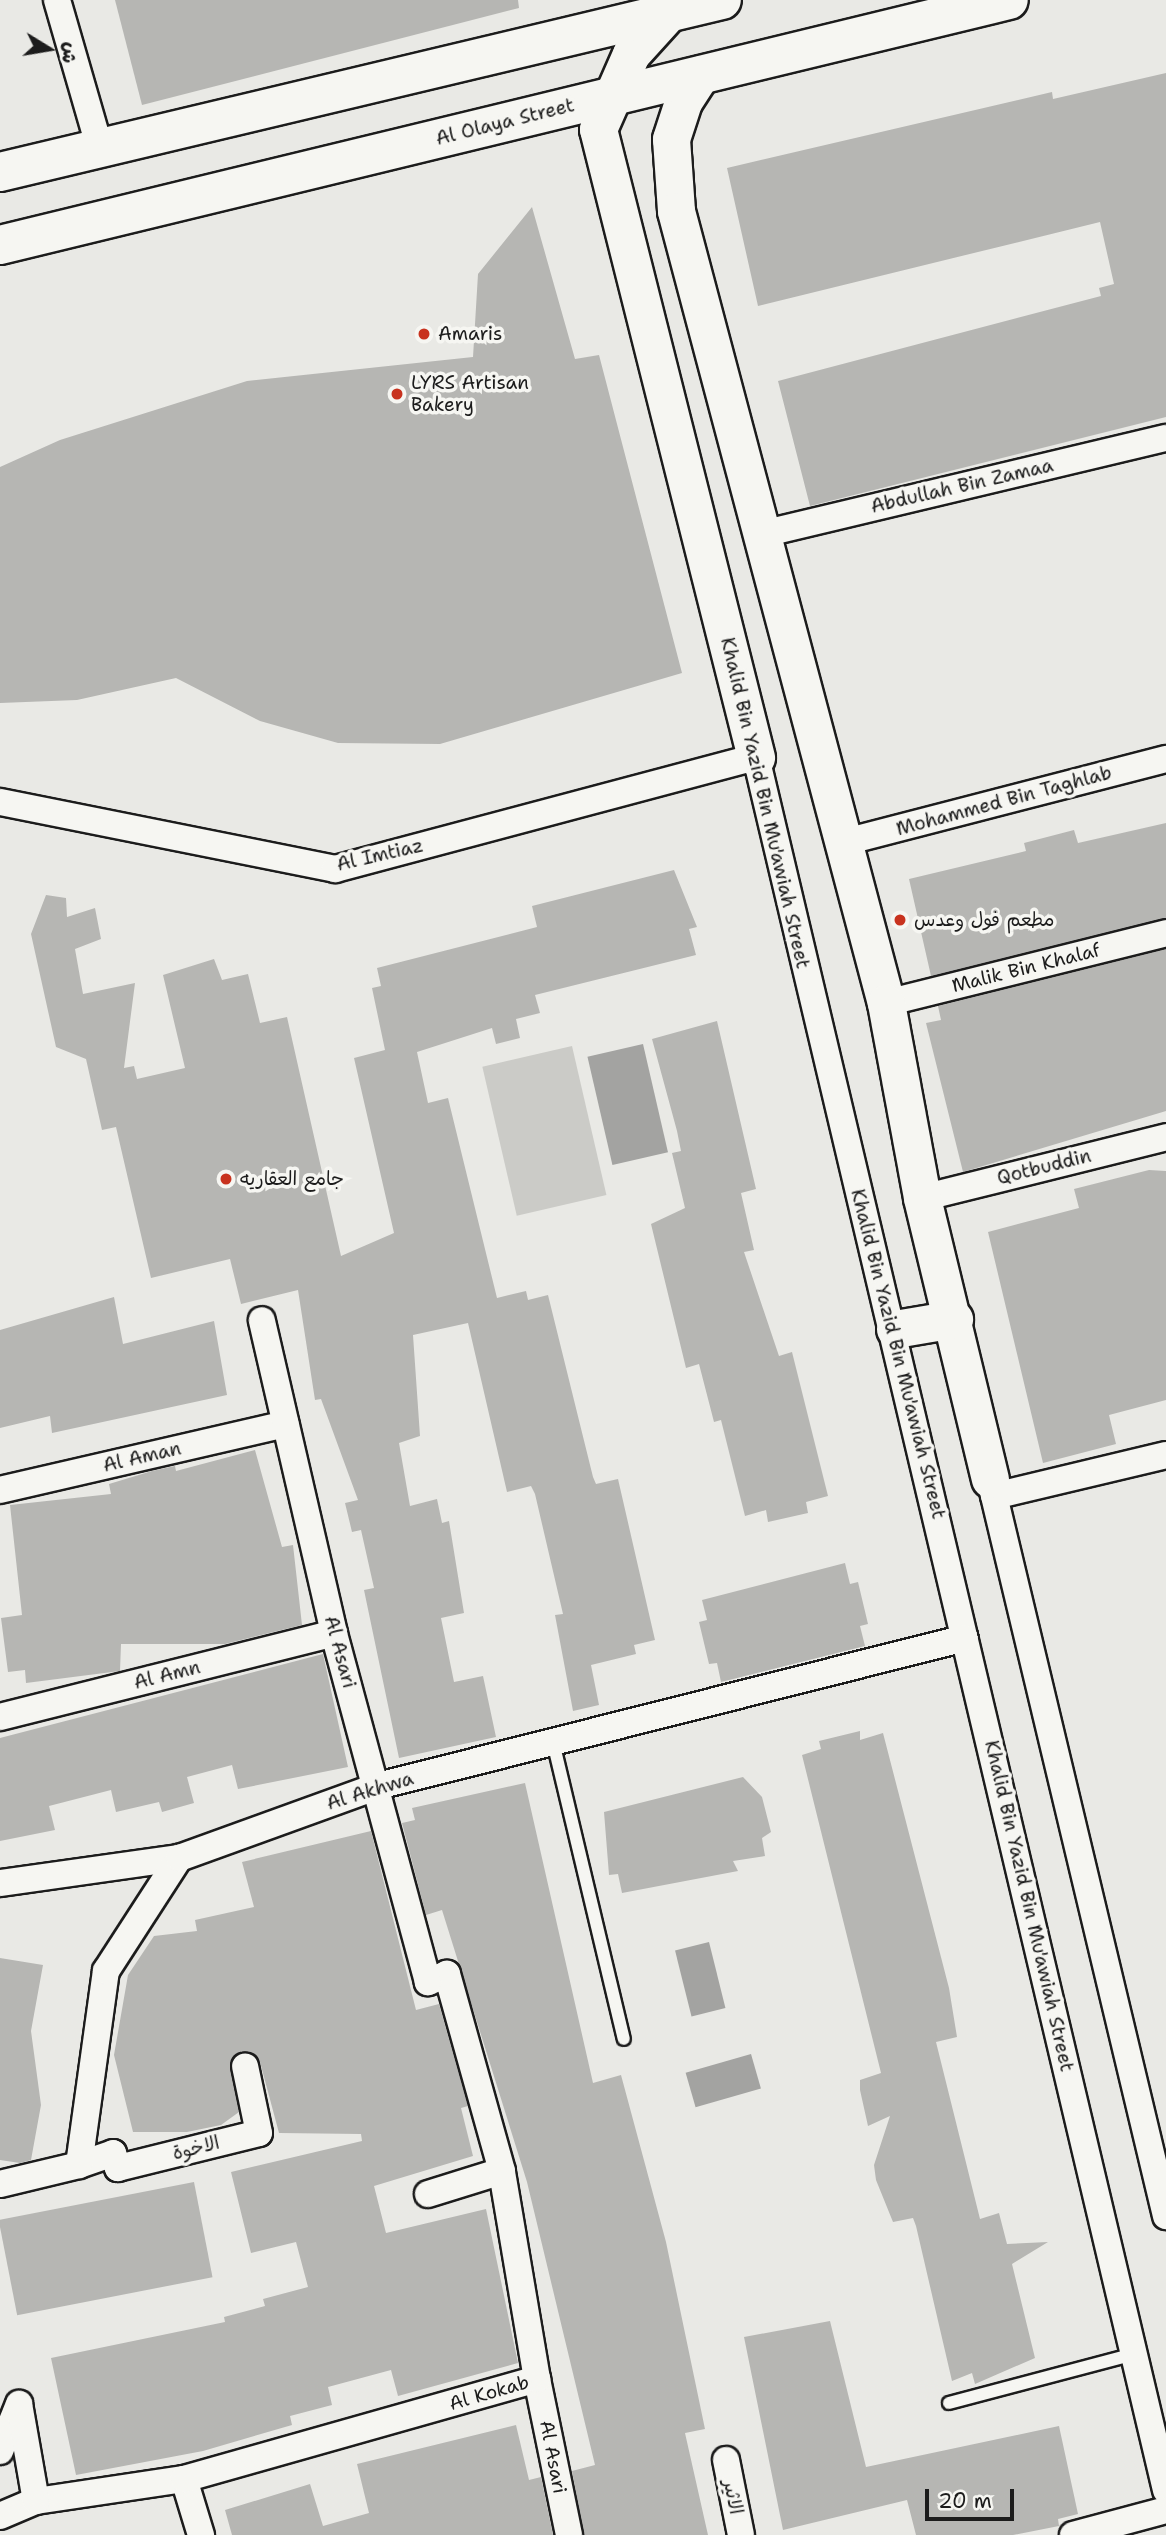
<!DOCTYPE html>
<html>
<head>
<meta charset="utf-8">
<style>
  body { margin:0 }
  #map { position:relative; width:1166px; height:2535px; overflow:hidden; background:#e9e9e5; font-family:"Shantell Sans","Playpen Sans Arabic",sans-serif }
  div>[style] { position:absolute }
  .green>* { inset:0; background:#cbcbc7; transform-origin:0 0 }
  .water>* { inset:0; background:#a3a3a1; transform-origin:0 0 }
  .building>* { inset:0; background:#b6b6b3; transform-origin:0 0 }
  .roads { filter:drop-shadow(2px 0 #1c1c1c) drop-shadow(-2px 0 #1c1c1c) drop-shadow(0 2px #1c1c1c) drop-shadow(0 -2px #1c1c1c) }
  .service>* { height:12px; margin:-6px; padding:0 6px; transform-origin:6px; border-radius:6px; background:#f6f6f2 }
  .minor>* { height:26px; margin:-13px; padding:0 13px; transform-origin:13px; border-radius:13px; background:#f6f6f2 }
  .secondary>* { height:37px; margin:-18.5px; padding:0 18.5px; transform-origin:18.5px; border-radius:18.5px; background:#f6f6f2 }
  .primary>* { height:38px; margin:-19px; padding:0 19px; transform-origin:19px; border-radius:19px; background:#f6f6f2 }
  .dots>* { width:19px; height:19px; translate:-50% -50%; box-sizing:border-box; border:4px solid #f6f6f2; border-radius:50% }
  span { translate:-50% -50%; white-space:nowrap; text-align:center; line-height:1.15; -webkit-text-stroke:7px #f6f6f2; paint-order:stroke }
  .street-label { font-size:19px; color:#1c1c1c }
  .poi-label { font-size:19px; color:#1c1c1c }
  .left { translate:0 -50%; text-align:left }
  .north { position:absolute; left:14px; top:14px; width:70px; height:70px; -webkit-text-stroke:5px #f6f6f2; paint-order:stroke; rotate:101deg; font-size:19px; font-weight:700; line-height:28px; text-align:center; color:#1c1c1c }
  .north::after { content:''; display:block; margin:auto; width:24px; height:32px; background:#1c1c1c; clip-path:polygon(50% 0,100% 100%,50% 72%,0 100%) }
  .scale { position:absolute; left:925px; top:2489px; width:89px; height:32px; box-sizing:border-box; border:4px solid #1c1c1c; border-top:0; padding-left:9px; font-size:21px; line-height:24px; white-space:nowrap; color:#1c1c1c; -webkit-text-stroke:5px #f6f6f2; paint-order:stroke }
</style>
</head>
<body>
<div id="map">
  <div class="green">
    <div style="left:572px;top:1046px;width:153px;height:92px;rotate:77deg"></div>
  </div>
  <div class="water">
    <div style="left:643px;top:1044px;width:111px;height:57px;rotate:77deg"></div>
    <div style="left:709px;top:1942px;width:68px;height:35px;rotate:76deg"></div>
    <div style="left:751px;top:2054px;width:36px;height:68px;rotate:74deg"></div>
  </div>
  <div class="building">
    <div style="clip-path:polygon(115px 0,518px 0,519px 8px,142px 105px)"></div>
    <div style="clip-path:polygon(1166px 73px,1166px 417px,810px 506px,778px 381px,1101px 296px,1099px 288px,1114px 284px,1100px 222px,758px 306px,727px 168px,1052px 92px,1053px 99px)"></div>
    <div style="clip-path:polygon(532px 207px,575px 359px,599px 355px,682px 673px,440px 744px,338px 743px,260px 721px,176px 678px,77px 700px,0 703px,0 467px,60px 440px,247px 381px,473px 357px,478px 274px)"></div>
    <div style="clip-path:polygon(1166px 823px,1166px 918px,931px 976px,909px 879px,1026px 851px,1024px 843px,1074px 830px,1078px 843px)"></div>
    <div style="clip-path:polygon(674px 870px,697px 927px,689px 929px,696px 955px,535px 995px,540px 1013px,516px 1019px,520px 1038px,496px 1044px,492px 1028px,417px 1052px,428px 1103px,448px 1098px,497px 1298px,526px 1291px,528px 1300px,548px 1295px,593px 1477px,596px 1484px,618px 1479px,655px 1640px,634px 1645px,636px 1654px,591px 1665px,599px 1705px,573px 1711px,555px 1615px,563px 1614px,535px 1494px,531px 1486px,507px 1492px,468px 1323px,413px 1335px,420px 1436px,399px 1443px,410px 1506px,437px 1499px,442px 1523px,449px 1521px,464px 1613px,441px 1618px,454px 1682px,483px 1676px,496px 1737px,399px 1758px,364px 1590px,374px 1588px,361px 1530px,352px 1532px,345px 1503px,358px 1500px,321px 1399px,315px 1400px,298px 1290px,241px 1304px,230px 1259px,151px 1278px,116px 1127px,102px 1130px,86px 1059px,56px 1047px,31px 934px,46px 895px,66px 898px,67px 917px,95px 908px,101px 939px,75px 949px,83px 994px,135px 983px,124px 1068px,134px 1066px,137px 1079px,185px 1068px,163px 975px,214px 959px,222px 980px,248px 974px,260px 1023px,287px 1017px,341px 1256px,394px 1233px,354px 1058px,385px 1050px,372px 988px,381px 986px,377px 968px,537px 927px,532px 906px)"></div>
    <div style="clip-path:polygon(1166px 949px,1166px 1111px,963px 1172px,926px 1023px,941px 1020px,938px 1006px)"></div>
    <div style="clip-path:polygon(717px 1021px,756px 1189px,741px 1193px,754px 1250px,744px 1252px,779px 1356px,792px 1352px,828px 1496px,806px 1502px,808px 1513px,768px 1522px,766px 1510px,745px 1516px,721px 1420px,714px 1422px,699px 1364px,686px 1368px,651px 1224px,685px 1208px,672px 1153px,681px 1151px,677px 1131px,652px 1039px)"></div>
    <div style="clip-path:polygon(1149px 1170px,1166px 1171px,1166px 1400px,1109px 1415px,1116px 1444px,1043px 1463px,988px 1232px,1079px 1208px,1074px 1189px)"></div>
    <div style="clip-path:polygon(114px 1297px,123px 1344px,214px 1321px,227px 1395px,52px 1433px,50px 1416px,0 1428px,0 1330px)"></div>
    <div style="clip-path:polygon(255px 1450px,282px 1547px,293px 1545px,302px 1625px,225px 1644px,121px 1644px,120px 1671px,26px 1683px,25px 1670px,8px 1672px,1px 1618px,22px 1615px,10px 1505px,111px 1494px,109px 1484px,152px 1471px,175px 1466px,176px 1471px)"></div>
    <div style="clip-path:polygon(845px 1563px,850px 1584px,858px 1582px,868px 1624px,860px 1626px,865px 1646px,721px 1682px,717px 1663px,709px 1664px,699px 1622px,707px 1620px,702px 1600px)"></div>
    <div style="clip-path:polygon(323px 1654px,348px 1767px,238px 1789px,232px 1765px,187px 1777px,194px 1803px,162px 1812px,159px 1802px,116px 1812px,111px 1790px,49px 1806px,55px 1830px,0 1841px,0 1738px)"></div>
    <div style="clip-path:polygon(860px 1731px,860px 1740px,883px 1733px,949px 1988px,957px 2037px,936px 2042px,980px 2219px,999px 2213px,1007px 2244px,1048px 2242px,1012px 2264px,1035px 2358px,975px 2384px,972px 2373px,952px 2381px,916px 2226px,913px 2218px,893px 2222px,876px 2180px,874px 2165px,890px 2116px,868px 2126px,860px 2090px,860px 2080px,881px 2073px,802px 1755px,821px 1749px,819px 1741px)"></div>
    <div style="clip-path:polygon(743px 1777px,762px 1797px,771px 1832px,762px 1838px,765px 1856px,733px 1861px,738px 1871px,622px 1893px,618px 1874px,609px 1875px,604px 1812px)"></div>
    <div style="clip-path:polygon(525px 1783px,593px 2083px,621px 2075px,666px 2242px,705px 2429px,685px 2433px,708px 2535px,584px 2535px,572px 2471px,595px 2465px,527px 2182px,442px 1910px,426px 1915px,402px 1823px,415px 1820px,412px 1808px)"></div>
    <div style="clip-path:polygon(371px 1831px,416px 2010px,439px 2004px,468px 2106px,461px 2108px,473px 2156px,374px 2186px,386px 2233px,486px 2209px,518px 2363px,398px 2396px,391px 2370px,328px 2387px,332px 2405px,290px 2416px,292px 2425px,203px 2451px,76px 2475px,51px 2358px,225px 2322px,224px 2317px,265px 2306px,263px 2299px,308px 2287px,296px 2242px,251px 2253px,231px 2172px,362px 2141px,361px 2134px,279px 2133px,260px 2062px,242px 2051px,230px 2062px,239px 2112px,221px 2125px,187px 2132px,133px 2132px,114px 2055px,128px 1975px,154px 1936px,197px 1931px,195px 1920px,254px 1907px,242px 1862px)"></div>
    <div style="clip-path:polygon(0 1958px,43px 1965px,31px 2031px,41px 2105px,31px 2160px,20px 2163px,0 2160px)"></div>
    <div style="left:194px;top:2182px;width:97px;height:199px;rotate:79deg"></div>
    <div style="clip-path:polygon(830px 2321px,866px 2467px,1059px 2426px,1078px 2514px,1058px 2519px,1059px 2526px,1013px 2535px,916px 2535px,907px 2500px,783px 2530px,744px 2337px)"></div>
    <div style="clip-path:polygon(516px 2425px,529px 2480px,541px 2477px,553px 2535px,232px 2535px,225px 2510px,310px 2484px,323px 2526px,369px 2513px,357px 2464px)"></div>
  </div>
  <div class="roads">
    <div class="service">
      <div style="left:554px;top:1746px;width:301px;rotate:76.6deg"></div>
      <div style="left:949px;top:2403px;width:192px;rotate:-14.8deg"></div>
    </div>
    <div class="minor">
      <div style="left:57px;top:0;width:155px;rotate:73.9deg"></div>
      <div style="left:758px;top:535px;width:419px;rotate:-13.4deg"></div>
      <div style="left:0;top:802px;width:342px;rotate:11.3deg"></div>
      <div style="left:335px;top:869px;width:436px;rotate:-14.9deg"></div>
      <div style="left:756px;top:757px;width:1781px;rotate:76.69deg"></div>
      <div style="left:841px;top:843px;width:336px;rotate:-14.5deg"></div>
      <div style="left:886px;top:1003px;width:289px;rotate:-14deg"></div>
      <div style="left:922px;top:1198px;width:252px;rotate:-14deg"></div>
      <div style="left:990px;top:1479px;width:758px;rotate:76.57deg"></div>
      <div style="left:0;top:1490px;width:293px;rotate:-13deg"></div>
      <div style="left:994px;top:1496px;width:177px;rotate:-13.4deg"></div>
      <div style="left:0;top:1717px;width:344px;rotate:-14.1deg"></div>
      <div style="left:0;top:1883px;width:181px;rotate:-8deg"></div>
      <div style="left:79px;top:2165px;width:36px;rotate:-19deg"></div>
      <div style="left:113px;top:2153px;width:16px;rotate:72deg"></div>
      <div style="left:118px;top:2168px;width:145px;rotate:-13.9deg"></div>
      <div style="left:259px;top:2133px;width:68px;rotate:-101.8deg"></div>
      <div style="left:0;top:2184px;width:81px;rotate:-13.5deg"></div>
      <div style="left:79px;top:2165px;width:196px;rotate:-82.1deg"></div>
      <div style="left:106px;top:1971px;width:135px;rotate:-57.1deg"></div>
      <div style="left:179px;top:1858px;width:212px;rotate:-19.9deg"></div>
      <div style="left:378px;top:1786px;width:605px;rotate:-14.15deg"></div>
      <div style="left:428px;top:2194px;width:77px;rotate:-17.3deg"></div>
      <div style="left:537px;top:2379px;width:159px;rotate:78.4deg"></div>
      <div style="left:0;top:2451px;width:51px;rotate:-68deg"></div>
      <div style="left:726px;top:2460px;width:76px;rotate:78.7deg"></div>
      <div style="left:184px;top:2479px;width:59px;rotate:73.1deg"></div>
      <div style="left:36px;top:2501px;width:150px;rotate:-8.5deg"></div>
      <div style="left:184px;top:2479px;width:367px;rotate:-15.8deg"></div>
      <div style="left:537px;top:2379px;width:211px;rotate:-99.6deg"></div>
      <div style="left:502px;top:2171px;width:205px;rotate:-105.6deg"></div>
      <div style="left:447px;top:1974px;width:21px;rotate:157deg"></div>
      <div style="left:428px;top:1982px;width:361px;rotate:-105.1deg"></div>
      <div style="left:334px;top:1633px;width:321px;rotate:-103deg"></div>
      <div style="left:0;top:2516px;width:39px;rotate:-23deg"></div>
      <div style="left:36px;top:2501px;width:98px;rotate:-99.9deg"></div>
      <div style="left:1073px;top:2535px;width:96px;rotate:-15deg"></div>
    </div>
    <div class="secondary">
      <div style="left:670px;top:11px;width:58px;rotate:132.2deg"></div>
      <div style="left:631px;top:54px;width:82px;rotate:113.7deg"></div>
      <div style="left:598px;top:129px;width:648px;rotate:75.88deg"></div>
      <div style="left:701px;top:74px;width:33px;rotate:123deg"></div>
      <div style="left:683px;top:102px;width:39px;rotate:108deg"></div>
      <div style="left:671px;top:139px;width:72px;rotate:86deg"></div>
      <div style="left:676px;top:211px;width:819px;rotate:75.15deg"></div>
      <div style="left:886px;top:1003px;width:198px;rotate:79.5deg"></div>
      <div style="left:922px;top:1198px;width:289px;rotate:76.4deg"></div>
      <div style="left:895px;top:1329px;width:60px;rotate:-9.6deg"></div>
    </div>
    <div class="primary">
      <div style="left:0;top:172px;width:742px;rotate:-13.4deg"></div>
      <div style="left:0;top:245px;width:1038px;rotate:-13.65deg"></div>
    </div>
  </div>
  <div class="dots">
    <div style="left:424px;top:334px;background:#c8321e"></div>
    <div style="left:397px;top:394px;background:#c8321e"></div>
    <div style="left:900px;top:920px;background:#c8321e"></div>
    <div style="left:226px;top:1179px;background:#c8321e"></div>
  </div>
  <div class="street-label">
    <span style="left:505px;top:122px;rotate:-14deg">Al Olaya Street</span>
    <span style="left:962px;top:486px;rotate:-13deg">Abdullah Bin Zamaa</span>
    <span style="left:1004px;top:801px;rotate:-15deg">Mohammed Bin Taghlab</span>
    <span style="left:765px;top:803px;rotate:77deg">Khalid Bin Yazid Bin Mu'awiah Street</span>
    <span style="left:380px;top:855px;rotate:-13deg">Al Imtiaz</span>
    <span style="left:1026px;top:968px;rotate:-14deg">Malik Bin Khalaf</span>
    <span style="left:1044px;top:1167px;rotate:-14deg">Qotbuddin</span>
    <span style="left:898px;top:1354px;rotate:76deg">Khalid Bin Yazid Bin Mu'awiah Street</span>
    <span style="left:142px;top:1457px;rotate:-13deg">Al Aman</span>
    <span style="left:340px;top:1652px;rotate:75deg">Al Asari</span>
    <span style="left:167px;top:1675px;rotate:-14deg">Al Amn</span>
    <span style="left:370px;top:1791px;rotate:-17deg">Al Akhwa</span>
    <span style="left:1029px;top:1906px;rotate:77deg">Khalid Bin Yazid Bin Mu'awiah Street</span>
    <span style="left:196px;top:2148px;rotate:-14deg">الاخوة</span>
    <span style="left:489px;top:2393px;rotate:-16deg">Al Kokab</span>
    <span style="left:553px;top:2457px;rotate:79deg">Al Asari</span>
    <span style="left:733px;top:2497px;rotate:79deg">الاثير</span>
  </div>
  <div class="poi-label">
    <span class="left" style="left:438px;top:334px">Amaris</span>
    <span class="left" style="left:411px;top:394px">LYRS Artisan<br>Bakery</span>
    <span class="left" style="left:914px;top:920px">مطعم فول وعدس</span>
    <span class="left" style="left:240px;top:1179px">جامع العقاريه</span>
  </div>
  <div class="north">ش</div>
  <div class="scale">20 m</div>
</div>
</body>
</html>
